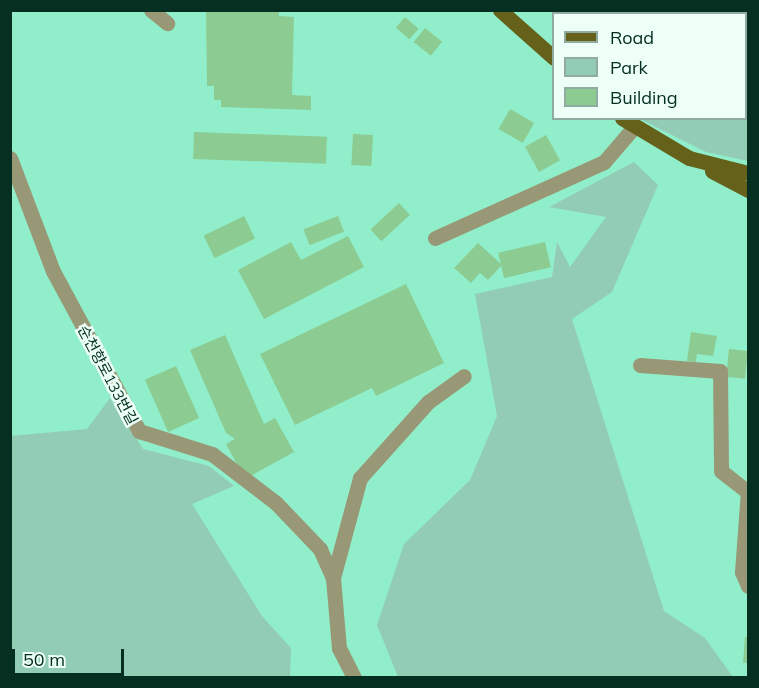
<!DOCTYPE html>
<html>
<head>
<meta charset="utf-8">
<style>
  body { margin:0 }
  #map { position:relative; width:759px; height:688px; overflow:hidden; background:#90efca; font-family:Mulish,"Noto Sans KR",sans-serif }
  div>[style] { position:absolute }
  .green>* { inset:0; background:#93ccb4 }
  .building>* { inset:0; background:#8ccc92; transform-origin:0 0 }
  .minor>* { height:15px; margin:-7.5px; padding:0 7.5px; transform-origin:7.5px; border-radius:7.5px; background:#999876 }
  .major>* { height:15px; margin:-7.5px; padding:0 7.5px; transform-origin:7.5px; border-radius:7.5px; background:#65611b }
  span { translate:-50% -50%; white-space:nowrap; text-align:center; line-height:1.15; -webkit-text-stroke:5px #edfff6; paint-order:stroke }
  .street-label { font-size:15px; color:#042f21 }
  .frame { position:absolute; inset:0; border:12px solid #042f21; pointer-events:none }
  .legend { position:absolute; left:552px; top:12px; width:195px; height:108px; box-sizing:border-box; background:#edfff6; border:2px solid #90aca1; margin:0; padding:8px 10px; list-style:none; font-size:18px; color:#042f21 }
  .legend li { display:flex; align-items:center; gap:12px; height:30px }
  .legend b { width:30px; border:2px solid #90aca1 }
  .scale { position:absolute; left:12px; top:649px; width:112px; height:27px; box-sizing:border-box; border:3px solid #042f21; border-top:0; padding-left:8px; font-size:18px; line-height:21px; white-space:nowrap; color:#042f21; -webkit-text-stroke:4px #edfff6; paint-order:stroke }
</style>
</head>
<body>
<div id="map">
  <div class="green">
    <div style="clip-path:polygon(637px 11px,748px 11px,748px 161px,706px 152px,640px 119px,746px 118px,746px 14px)"></div>
    <div style="clip-path:polygon(634px 162px,658px 185px,612px 292px,572px 319px,664px 611px,705px 638px,733px 677px,398px 677px,377px 625px,404px 544px,470px 480px,497px 416px,475px 294px,552px 277px,557px 242px,570px 267px,606px 217px,549px 207px)"></div>
    <div style="clip-path:polygon(110px 398px,143px 449px,209px 466px,234px 486px,192px 504px,262px 616px,291px 648px,290px 677px,11px 677px,10px 436px,87px 429px)"></div>
  </div>
  <div class="building">
    <div style="clip-path:polygon(206px 10px,279px 10px,279px 16px,294px 17px,292px 95px,311px 96px,311px 110px,221px 107px,221px 100px,214px 100px,214px 86px,207px 86px)"></div>
    <div style="left:405px;top:17px;width:18px;height:14px;rotate:41deg"></div>
    <div style="left:425px;top:28px;width:22px;height:18px;rotate:39deg"></div>
    <div style="left:510px;top:109px;width:28px;height:23px;rotate:30deg"></div>
    <div style="left:194px;top:132px;width:133px;height:27px;rotate:2deg"></div>
    <div style="left:353px;top:134px;width:20px;height:31px;rotate:3deg"></div>
    <div style="left:546px;top:135px;width:29px;height:24px;rotate:61deg"></div>
    <div style="left:399px;top:203px;width:16px;height:39px;rotate:47deg"></div>
    <div style="left:244px;top:216px;width:25px;height:45px;rotate:64deg"></div>
    <div style="left:338px;top:216px;width:17px;height:37px;rotate:69deg"></div>
    <div style="clip-path:polygon(348px 236px,364px 267px,264px 319px,238px 270px,291px 242px,301px 260px)"></div>
    <div style="left:545px;top:242px;width:26px;height:48px;rotate:77deg"></div>
    <div style="clip-path:polygon(478px 243px,502px 265px,488px 280px,480px 273px,471px 283px,454px 268px)"></div>
    <div style="clip-path:polygon(406px 284px,444px 363px,376px 396px,372px 388px,295px 425px,260px 354px)"></div>
    <div style="clip-path:polygon(691px 332px,717px 336px,713px 356px,697px 354px,696px 362px,687px 361px)"></div>
    <div style="clip-path:polygon(225px 335px,264px 424px,275px 418px,294px 452px,245px 479px,226px 444px,235px 439px,226px 433px,190px 350px)"></div>
    <div style="left:729px;top:349px;width:19px;height:28px;rotate:6deg"></div>
    <div style="left:176px;top:366px;width:57px;height:34px;rotate:66deg"></div>
    <div style="clip-path:polygon(745px 637px,748px 637px,748px 663px,743px 663px)"></div>
  </div>
  <div class="minor">
    <div style="left:151px;top:10px;width:21px;rotate:39deg"></div>
    <div style="left:10px;top:158px;width:121px;rotate:69.2deg"></div>
    <div style="left:53px;top:271px;width:182px;rotate:61.7deg"></div>
    <div style="left:139px;top:431px;width:77px;rotate:17.5deg"></div>
    <div style="left:212px;top:454px;width:81px;rotate:37.4deg"></div>
    <div style="left:276px;top:503px;width:64px;rotate:46.3deg"></div>
    <div style="left:320px;top:549px;width:32px;rotate:66deg"></div>
    <div style="left:333px;top:578px;width:70px;rotate:85.1deg"></div>
    <div style="left:339px;top:648px;width:34px;rotate:63deg"></div>
    <div style="left:435px;top:238px;width:185px;rotate:-24.2deg"></div>
    <div style="left:604px;top:162px;width:45px;rotate:-49.5deg"></div>
    <div style="left:640px;top:365px;width:80px;rotate:4.3deg"></div>
    <div style="left:720px;top:371px;width:100px;rotate:89.4deg"></div>
    <div style="left:721px;top:471px;width:31px;rotate:38deg"></div>
    <div style="left:748px;top:490px;width:82px;rotate:94.2deg"></div>
    <div style="left:742px;top:572px;width:15px;rotate:67deg"></div>
    <div style="left:333px;top:578px;width:104px;rotate:-74.9deg"></div>
    <div style="left:360px;top:478px;width:102px;rotate:-48.2deg"></div>
    <div style="left:428px;top:402px;width:44px;rotate:-35.8deg"></div>
  </div>
  <div class="major">
    <div style="left:500px;top:10px;width:72px;rotate:41.6deg"></div>
    <div style="left:622px;top:118px;width:78px;rotate:30.8deg"></div>
    <div style="left:689px;top:158px;width:61px;rotate:14.3deg"></div>
    <div style="left:712px;top:171px;width:41px;rotate:27.8deg"></div>
  </div>
  <div class="street-label">
    <span style="left:108px;top:375px;rotate:62deg">순천향로133번길</span>
  </div>
  <div class="frame"></div>
  <ul class="legend">
  <li><b style="height:8px;background:#65611b"></b>Road</li>
  <li><b style="height:16px;background:#93ccb4"></b>Park</li>
  <li><b style="height:16px;background:#8ccc92"></b>Building</li>
  </ul>
  <div class="scale">50 m</div>
</div>
</body>
</html>
